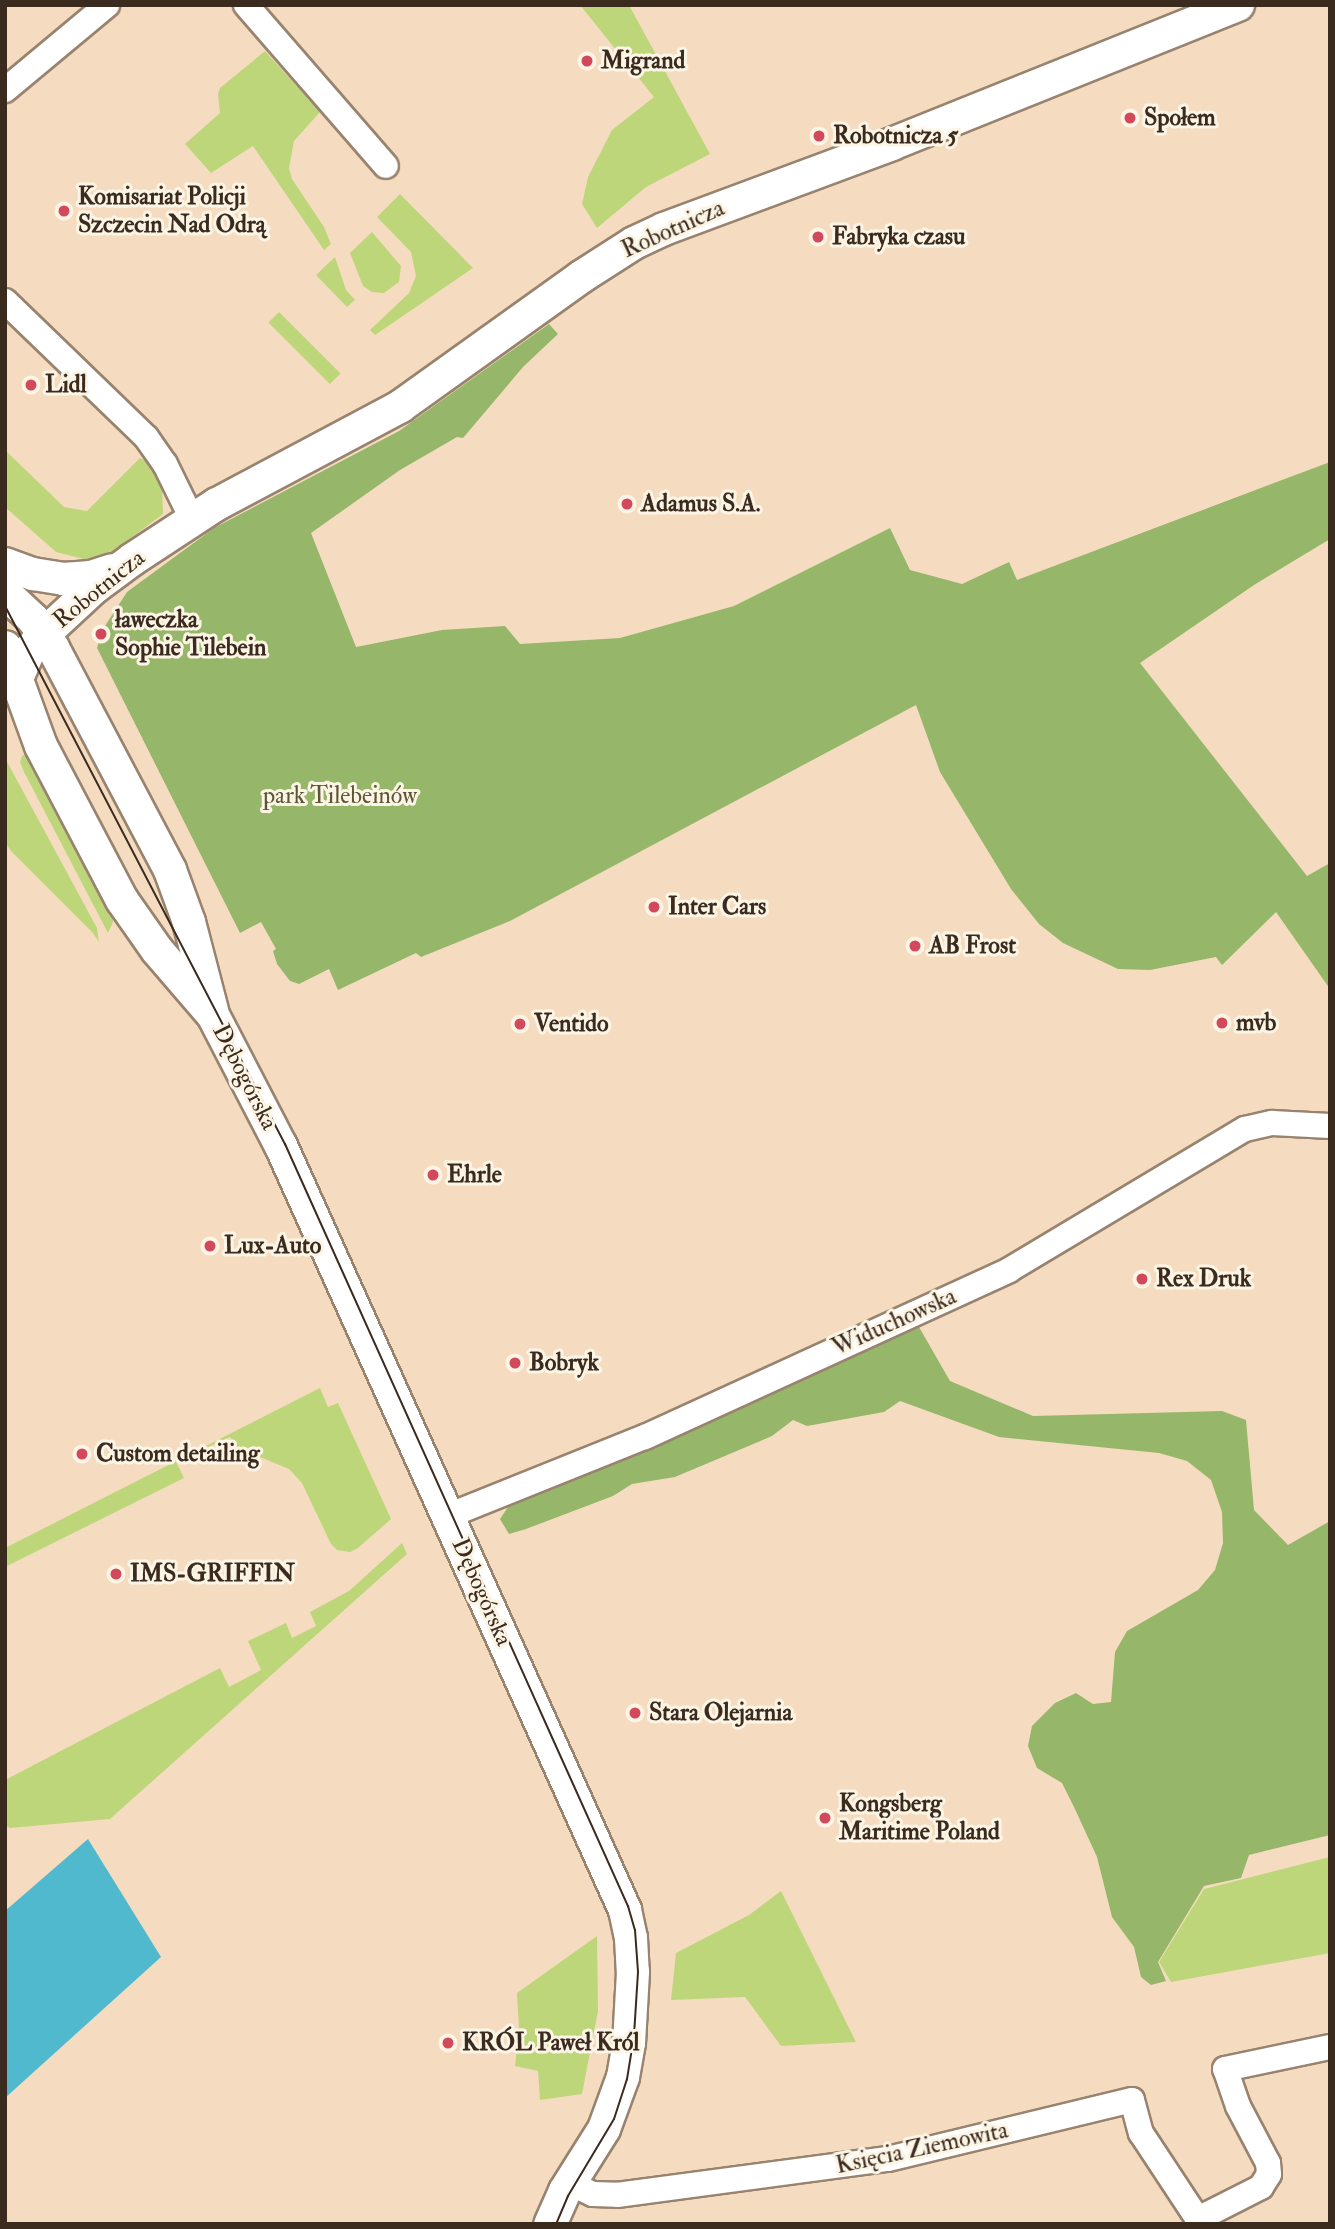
<!DOCTYPE html>
<html>
<head>
<meta charset="utf-8">
<style>
  body { margin:0 }
  #map { position:relative; width:1335px; height:2229px; overflow:hidden; background:#f5dcc0; font-family:"IM FELL Double Pica",serif }
  div>[style] { position:absolute }
  .green>* { inset:0; background:#bed67a; transform-origin:0 0 }
  .forest>* { inset:0; background:#96b76a }
  .water>* { inset:0; background:#51b9ce }
  .roads { filter:drop-shadow(2px 0 #98836f) drop-shadow(-2px 0 #98836f) drop-shadow(0 2px #98836f) drop-shadow(0 -2px #98836f) }
  .minor>* { height:24px; margin:-12px; padding:0 12px; transform-origin:12px; border-radius:12px; background:#fff }
  .tertiary>* { height:32px; margin:-16px; padding:0 16px; transform-origin:16px; border-radius:16px; background:#fff }
  .tram>* { height:2px; margin:-1px; padding:0 1px; transform-origin:1px; border-radius:1px; background:#3b2a1e }
  .dots>* { width:19px; height:19px; translate:-50% -50%; box-sizing:border-box; border:4px solid #fcf5e5; border-radius:50% }
  span { translate:-50% -50%; white-space:nowrap; text-align:center; line-height:1.15; -webkit-text-stroke:6px #fcf5e5; paint-order:stroke }
  .poi-label { font-size:24px; color:#3b2a1e; font-weight:700 }
  .left { translate:0 -50%; text-align:left }
  .street-label { font-size:24px; color:#3b2a1e }
  .park-label { font-size:24px; color:#5c5535 }
  .frame { position:absolute; inset:0; border:7px solid #3b2a1e; pointer-events:none }
</style>
</head>
<body>
<div id="map">
  <div class="green">
    <div style="clip-path:polygon(580px 5px,629px 5px,710px 154px,646px 187px,597px 228px,582px 204px,588px 177px,612px 130px,654px 97px)"></div>
    <div style="clip-path:polygon(265px 51px,320px 112px,294px 141px,289px 168px,292px 179px,324px 227px,331px 244px,324px 250px,253px 146px,211px 173px,185px 144px,220px 113px,218px 94px,220px 88px)"></div>
    <div style="clip-path:polygon(400px 194px,473px 268px,375px 335px,370px 330px,409px 293px,416px 276px,411px 252px,377px 217px)"></div>
    <div style="clip-path:polygon(372px 232px,401px 266px,399px 282px,384px 293px,372px 292px,363px 286px,350px 253px)"></div>
    <div style="clip-path:polygon(335px 257px,346px 290px,355px 300px,347px 307px,316px 275px)"></div>
    <div style="left:279px;top:312px;width:87px;height:15px;rotate:45deg"></div>
    <div style="clip-path:polygon(5px 450px,64px 507px,87px 511px,140px 458px,148px 462px,162px 486px,163px 514px,104px 558px,92px 561px,56px 552px,5px 507px)"></div>
    <div style="clip-path:polygon(31px 750px,111px 906px,113px 922px,108px 933px,24px 772px,20px 762px,22px 756px)"></div>
    <div style="clip-path:polygon(5px 758px,97px 928px,99px 942px,93px 933px,11px 851px,5px 842px)"></div>
    <div style="clip-path:polygon(320px 1388px,328px 1407px,338px 1403px,391px 1519px,358px 1548px,350px 1552px,337px 1550px,331px 1544px,302px 1483px,289px 1469px,260px 1457px,242px 1455px,230px 1437px,176px 1462px,184px 1478px,5px 1567px,5px 1548px)"></div>
    <div style="clip-path:polygon(402px 1543px,407px 1554px,110px 1819px,10px 1828px,5px 1825px,5px 1780px,220px 1668px,229px 1687px,261px 1670px,248px 1641px,286px 1623px,292px 1638px,316px 1626px,310px 1612px,349px 1591px)"></div>
    <div style="clip-path:polygon(1330px 1857px,1330px 1953px,1171px 1982px,1159px 1962px,1204px 1889px)"></div>
    <div style="clip-path:polygon(781px 1891px,856px 2042px,781px 2046px,745px 1997px,671px 2000px,676px 1953px,749px 1915px)"></div>
    <div style="clip-path:polygon(597px 1936px,598px 2011px,582px 2094px,540px 2100px,538px 2071px,515px 2066px,519px 2028px,517px 1993px)"></div>
  </div>
  <div class="forest">
    <div style="clip-path:polygon(549px 324px,558px 334px,523px 367px,463px 438px,457px 437px,400px 470px,311px 533px,356px 647px,442px 630px,505px 626px,520px 644px,620px 638px,734px 606px,890px 528px,910px 570px,962px 584px,1009px 562px,1017px 580px,1330px 462px,1330px 539px,1254px 585px,1140px 663px,1307px 876px,1330px 863px,1330px 989px,1276px 912px,1222px 965px,1216px 957px,1150px 970px,1118px 969px,1063px 943px,1039px 924px,1011px 889px,940px 772px,916px 705px,510px 921px,421px 957px,416px 953px,338px 990px,329px 969px,299px 984px,290px 981px,277px 964px,273px 951px,276px 949px,261px 922px,240px 933px,97px 648px,103px 629px,127px 592px,214px 528px,399px 431px)"></div>
    <div style="clip-path:polygon(919px 1327px,950px 1381px,1033px 1416px,1222px 1411px,1246px 1420px,1254px 1510px,1288px 1545px,1330px 1521px,1330px 1835px,1249px 1855px,1241px 1878px,1204px 1886px,1158px 1962px,1166px 1981px,1151px 1985px,1141px 1977px,1134px 1947px,1112px 1917px,1097px 1857px,1074px 1807px,1062px 1783px,1037px 1768px,1028px 1746px,1032px 1726px,1055px 1703px,1076px 1693px,1093px 1704px,1111px 1702px,1115px 1652px,1127px 1631px,1198px 1590px,1215px 1570px,1223px 1543px,1222px 1512px,1211px 1480px,1187px 1461px,1159px 1453px,999px 1437px,900px 1401px,884px 1412px,807px 1426px,793px 1420px,772px 1436px,675px 1477px,632px 1484px,613px 1496px,526px 1529px,509px 1534px,500px 1519px,508px 1507px,808px 1377px,904px 1330px)"></div>
  </div>
  <div class="water">
    <div style="clip-path:polygon(88px 1839px,161px 1957px,5px 2098px,5px 1911px)"></div>
  </div>
  <div class="roads">
    <div class="minor">
      <div style="left:246px;top:5px;width:213px;rotate:49deg"></div>
      <div style="left:5px;top:90px;width:133px;rotate:-39.8deg"></div>
      <div style="left:5px;top:301px;width:196px;rotate:44deg"></div>
      <div style="left:146px;top:437px;width:33px;rotate:55deg"></div>
      <div style="left:165px;top:464px;width:61px;rotate:63.9deg"></div>
      <div style="left:448px;top:1516px;width:212px;rotate:-21.9deg"></div>
      <div style="left:645px;top:1437px;width:400px;rotate:-24.6deg"></div>
      <div style="left:1009px;top:1270px;width:275px;rotate:-30.9deg"></div>
      <div style="left:1245px;top:1129px;width:28px;rotate:-13deg"></div>
      <div style="left:1272px;top:1123px;width:58px;rotate:3deg"></div>
      <div style="left:570px;top:2183px;width:25px;rotate:26deg"></div>
      <div style="left:593px;top:2194px;width:24px;rotate:2deg"></div>
      <div style="left:617px;top:2195px;width:273px;rotate:-7.6deg"></div>
      <div style="left:888px;top:2159px;width:251px;rotate:-13.6deg"></div>
      <div style="left:1132px;top:2100px;width:34px;rotate:75deg"></div>
      <div style="left:1141px;top:2133px;width:109px;rotate:56.6deg"></div>
      <div style="left:1198px;top:2219px;width:71px;rotate:-26.9deg"></div>
      <div style="left:1261px;top:2187px;width:15px;rotate:-58deg"></div>
      <div style="left:1269px;top:2174px;width:11px;rotate:-95deg"></div>
      <div style="left:1268px;top:2163px;width:64px;rotate:-117.8deg"></div>
      <div style="left:1238px;top:2106px;width:39px;rotate:-109deg"></div>
      <div style="left:1225px;top:2069px;width:107px;rotate:-11.8deg"></div>
    </div>
    <div class="tertiary">
      <div style="left:5px;top:564px;width:30px;rotate:20deg"></div>
      <div style="left:33px;top:574px;width:30px;rotate:9deg"></div>
      <div style="left:63px;top:579px;width:28px;rotate:-4deg"></div>
      <div style="left:91px;top:577px;width:22px;rotate:-18deg"></div>
      <div style="left:5px;top:593px;width:38px;rotate:43deg"></div>
      <div style="left:33px;top:619px;width:35px;rotate:55deg"></div>
      <div style="left:53px;top:648px;width:251px;rotate:62.2deg"></div>
      <div style="left:170px;top:870px;width:55px;rotate:69.9deg"></div>
      <div style="left:189px;top:922px;width:91px;rotate:75.4deg"></div>
      <div style="left:5px;top:647px;width:105px;rotate:70deg"></div>
      <div style="left:41px;top:746px;width:174px;rotate:62.3deg"></div>
      <div style="left:122px;top:900px;width:61px;rotate:55deg"></div>
      <div style="left:157px;top:950px;width:86px;rotate:49.3deg"></div>
      <div style="left:213px;top:1015px;width:148px;rotate:62.6deg"></div>
      <div style="left:281px;top:1146px;width:838px;rotate:65.76deg"></div>
      <div style="left:625px;top:1910px;width:29px;rotate:78deg"></div>
      <div style="left:631px;top:1938px;width:34px;rotate:87deg"></div>
      <div style="left:633px;top:1972px;width:71px;rotate:93.2deg"></div>
      <div style="left:629px;top:2043px;width:35px;rotate:100deg"></div>
      <div style="left:623px;top:2077px;width:55px;rotate:110.1deg"></div>
      <div style="left:604px;top:2129px;width:73px;rotate:122.2deg"></div>
      <div style="left:565px;top:2191px;width:36px;rotate:114deg"></div>
      <div style="left:16px;top:681px;width:33px;rotate:-67deg"></div>
      <div style="left:29px;top:651px;width:20px;rotate:-49deg"></div>
      <div style="left:42px;top:636px;width:72px;rotate:-42.8deg"></div>
      <div style="left:95px;top:587px;width:47px;rotate:-36.4deg"></div>
      <div style="left:133px;top:559px;width:100px;rotate:-33.2deg"></div>
      <div style="left:217px;top:504px;width:208px;rotate:-28deg"></div>
      <div style="left:401px;top:406px;width:221px;rotate:-35.6deg"></div>
      <div style="left:581px;top:277px;width:63px;rotate:-32.7deg"></div>
      <div style="left:634px;top:243px;width:33px;rotate:-25deg"></div>
      <div style="left:664px;top:229px;width:243px;rotate:-20.4deg"></div>
      <div style="left:892px;top:144px;width:373px;rotate:-21.9deg"></div>
    </div>
  </div>
  <div class="tram">
    <div style="left:5px;top:606px;width:607px;rotate:62.51deg"></div>
    <div style="left:285px;top:1144px;width:836px;rotate:65.77deg"></div>
    <div style="left:628px;top:1906px;width:25px;rotate:74deg"></div>
    <div style="left:635px;top:1930px;width:42px;rotate:85.9deg"></div>
    <div style="left:638px;top:1972px;width:64px;rotate:93.6deg"></div>
    <div style="left:634px;top:2036px;width:44px;rotate:99.2deg"></div>
    <div style="left:627px;top:2079px;width:42px;rotate:108deg"></div>
    <div style="left:614px;top:2119px;width:90px;rotate:120.9deg"></div>
    <div style="left:568px;top:2196px;width:30px;rotate:113deg"></div>
  </div>
  <div class="dots">
    <div style="left:587px;top:61px;background:#d1495b"></div>
    <div style="left:1130px;top:118px;background:#d1495b"></div>
    <div style="left:819px;top:136px;background:#d1495b"></div>
    <div style="left:64px;top:211px;background:#d1495b"></div>
    <div style="left:818px;top:237px;background:#d1495b"></div>
    <div style="left:31px;top:385px;background:#d1495b"></div>
    <div style="left:627px;top:504px;background:#d1495b"></div>
    <div style="left:101px;top:634px;background:#d1495b"></div>
    <div style="left:654px;top:907px;background:#d1495b"></div>
    <div style="left:915px;top:946px;background:#d1495b"></div>
    <div style="left:1222px;top:1023px;background:#d1495b"></div>
    <div style="left:520px;top:1024px;background:#d1495b"></div>
    <div style="left:433px;top:1175px;background:#d1495b"></div>
    <div style="left:210px;top:1246px;background:#d1495b"></div>
    <div style="left:1142px;top:1279px;background:#d1495b"></div>
    <div style="left:515px;top:1363px;background:#d1495b"></div>
    <div style="left:82px;top:1454px;background:#d1495b"></div>
    <div style="left:116px;top:1574px;background:#d1495b"></div>
    <div style="left:635px;top:1713px;background:#d1495b"></div>
    <div style="left:825px;top:1818px;background:#d1495b"></div>
    <div style="left:448px;top:2043px;background:#d1495b"></div>
  </div>
  <div class="poi-label">
    <span class="left" style="left:601px;top:61px">Migrand</span>
    <span class="left" style="left:1144px;top:118px">Społem</span>
    <span class="left" style="left:833px;top:136px">Robotnicza 5</span>
    <span class="left" style="left:78px;top:211px">Komisariat Policji<br>Szczecin Nad Odrą</span>
    <span class="left" style="left:832px;top:237px">Fabryka czasu</span>
    <span class="left" style="left:45px;top:385px">Lidl</span>
    <span class="left" style="left:641px;top:504px">Adamus S.A.</span>
    <span class="left" style="left:115px;top:634px">ławeczka<br>Sophie Tilebein</span>
    <span class="left" style="left:668px;top:907px">Inter Cars</span>
    <span class="left" style="left:929px;top:946px">AB Frost</span>
    <span class="left" style="left:1236px;top:1023px">mvb</span>
    <span class="left" style="left:534px;top:1024px">Ventido</span>
    <span class="left" style="left:447px;top:1175px">Ehrle</span>
    <span class="left" style="left:224px;top:1246px">Lux-Auto</span>
    <span class="left" style="left:1156px;top:1279px">Rex Druk</span>
    <span class="left" style="left:529px;top:1363px">Bobryk</span>
    <span class="left" style="left:96px;top:1454px">Custom detailing</span>
    <span class="left" style="left:130px;top:1574px">IMS-GRIFFIN</span>
    <span class="left" style="left:649px;top:1713px">Stara Olejarnia</span>
    <span class="left" style="left:839px;top:1818px">Kongsberg<br>Maritime Poland</span>
    <span class="left" style="left:462px;top:2043px">KRÓL Paweł Król</span>
  </div>
  <div class="street-label">
    <span style="left:673px;top:229px;rotate:-24deg">Robotnicza</span>
    <span style="left:99px;top:589px;rotate:-39deg">Robotnicza</span>
    <span style="left:245px;top:1077px;rotate:63deg">Dębogórska</span>
    <span style="left:894px;top:1322px;rotate:-24deg">Widuchowska</span>
    <span style="left:482px;top:1592px;rotate:66deg">Dębogórska</span>
    <span style="left:922px;top:2148px;rotate:-12deg">Księcia Ziemowita</span>
  </div>
  <div class="park-label">
    <span style="left:340px;top:796px">park Tilebeinów</span>
  </div>
  <div class="frame"></div>
</div>
</body>
</html>
